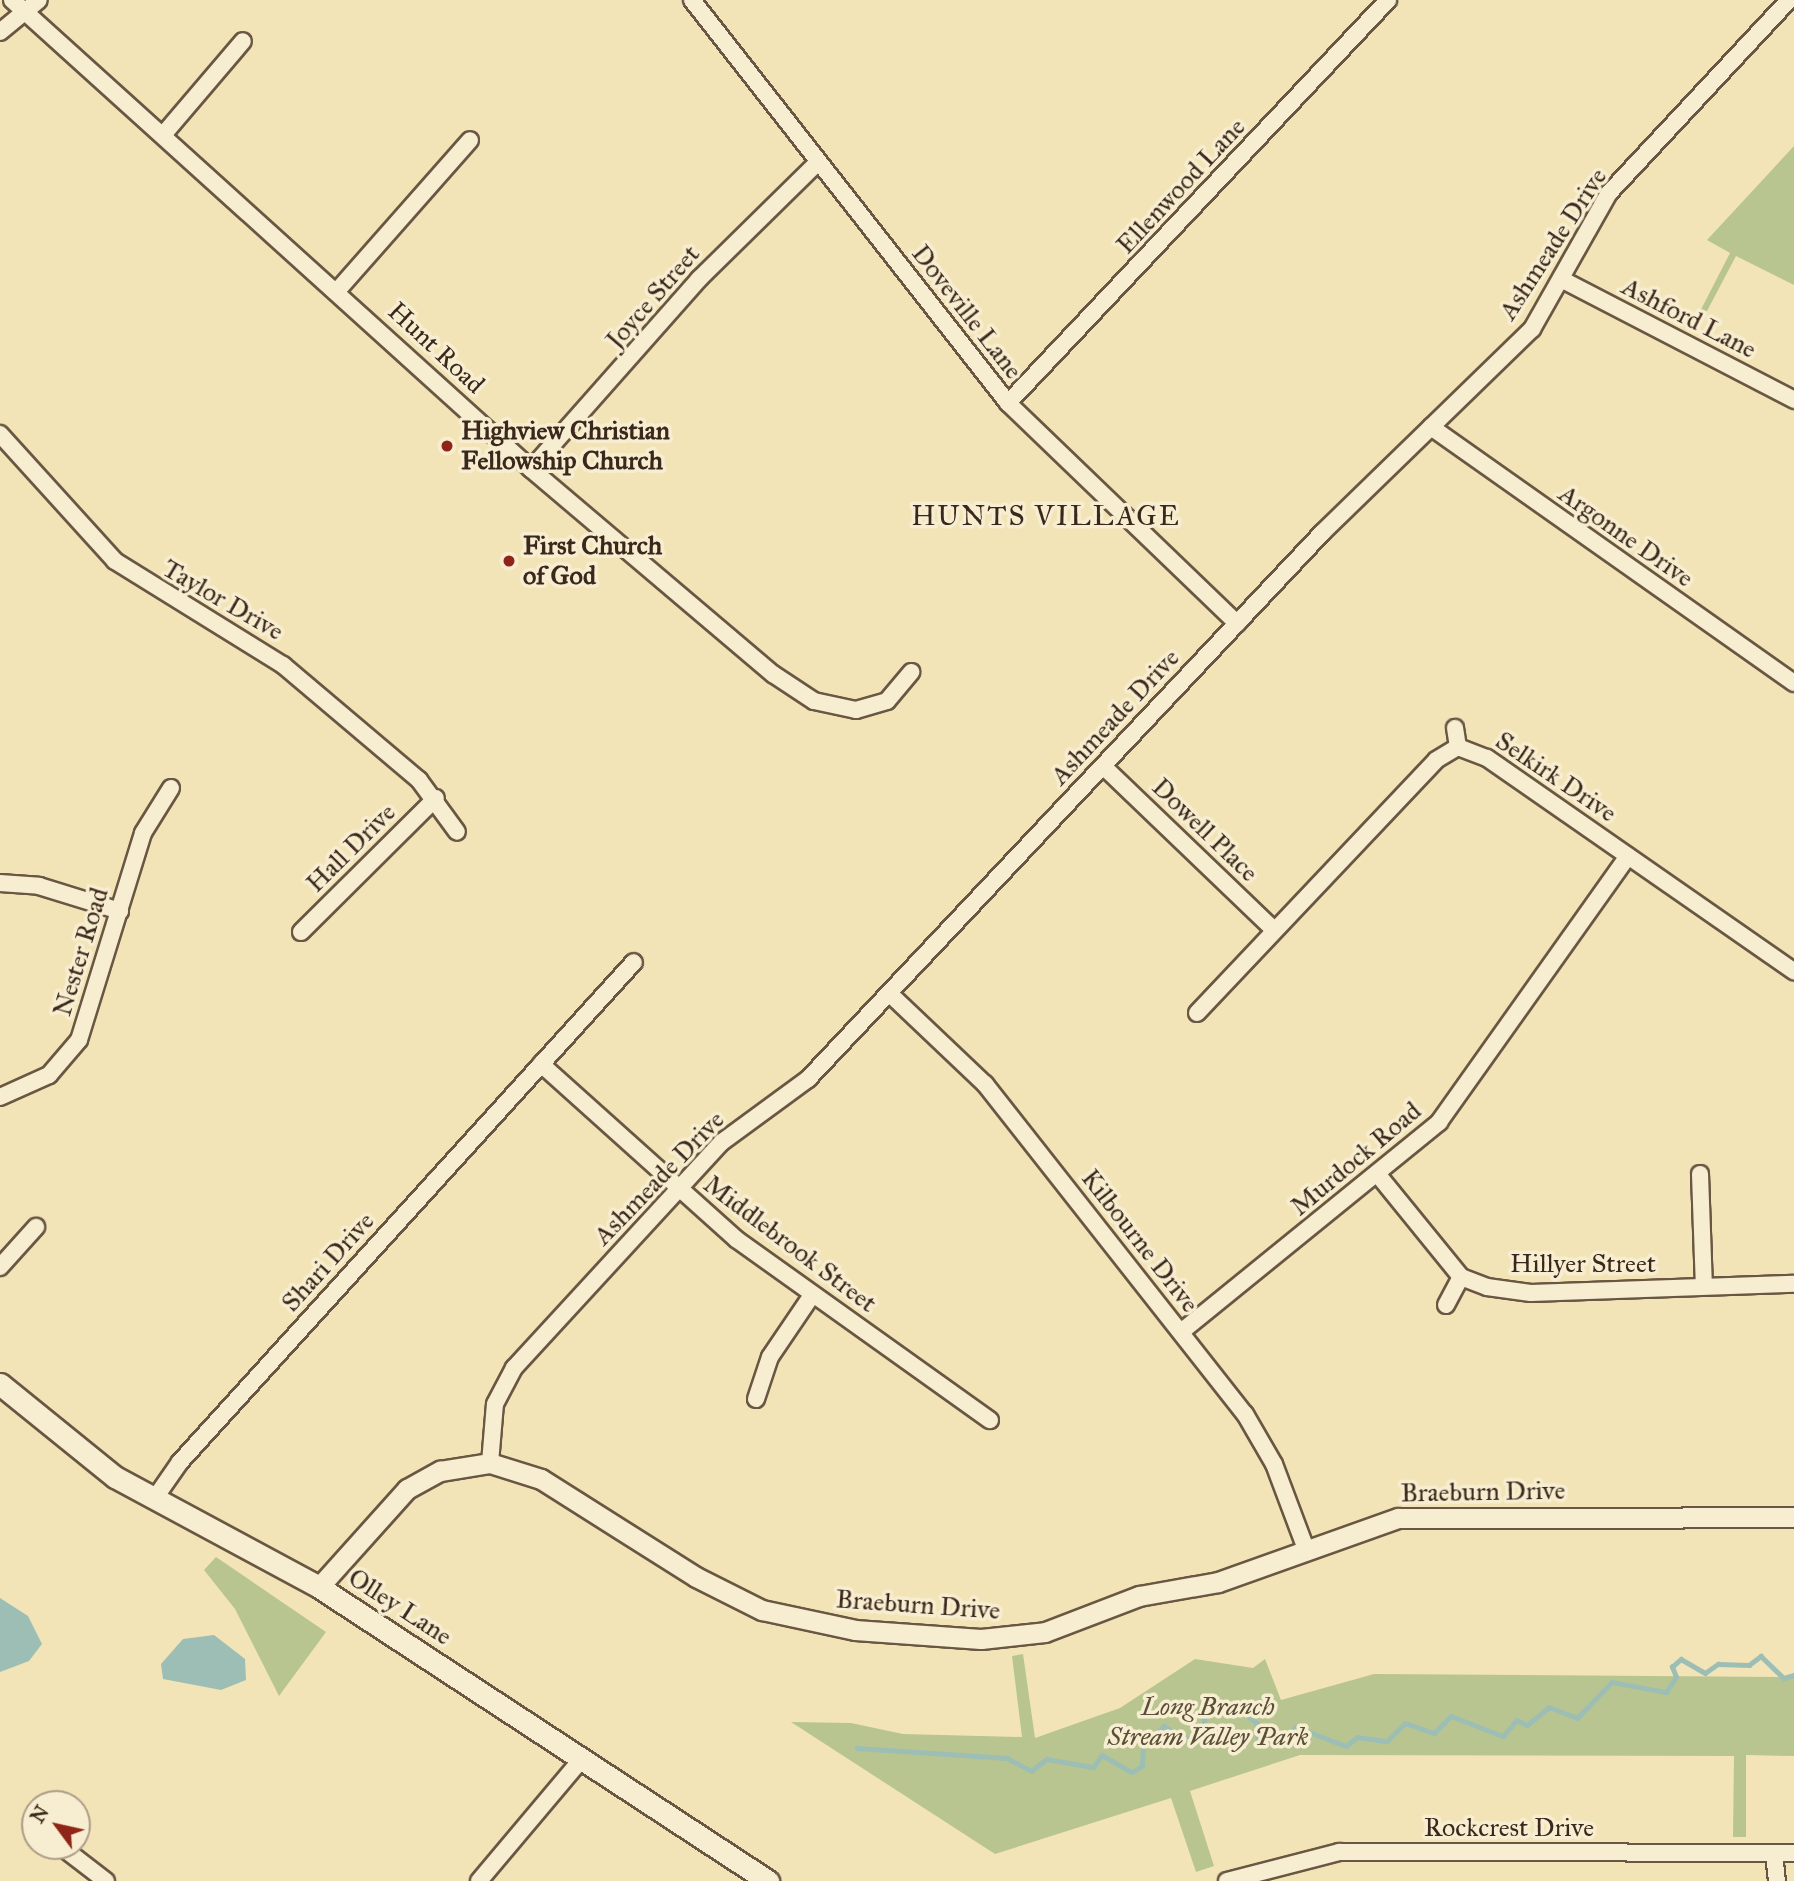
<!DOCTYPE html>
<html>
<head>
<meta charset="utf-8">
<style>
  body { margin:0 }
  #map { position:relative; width:1794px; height:1881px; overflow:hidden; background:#f3e4b7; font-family:"IM FELL Great Primer",serif }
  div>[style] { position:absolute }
  .green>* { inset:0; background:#b8c590 }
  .water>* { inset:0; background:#9dbeb5 }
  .stream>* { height:4.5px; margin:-2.25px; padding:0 2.25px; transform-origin:2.25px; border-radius:2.25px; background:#9dbeb5 }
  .roads { filter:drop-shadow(2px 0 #695743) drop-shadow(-2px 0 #695743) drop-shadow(0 2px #695743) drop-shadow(0 -2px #695743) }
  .minor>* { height:16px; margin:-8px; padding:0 8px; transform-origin:8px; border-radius:8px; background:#f7edd0 }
  .tertiary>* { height:19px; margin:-9.5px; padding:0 9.5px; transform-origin:9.5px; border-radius:9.5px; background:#f7edd0 }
  .secondary>* { height:21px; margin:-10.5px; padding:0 10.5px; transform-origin:10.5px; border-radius:10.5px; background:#f7edd0 }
  .dots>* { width:19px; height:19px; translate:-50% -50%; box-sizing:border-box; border:4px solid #f7edd0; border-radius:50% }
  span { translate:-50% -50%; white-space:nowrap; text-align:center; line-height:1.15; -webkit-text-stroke:7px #f7edd0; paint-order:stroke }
  .street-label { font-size:26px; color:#3b281c }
  .poi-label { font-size:26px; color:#3b281c; font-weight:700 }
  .left { translate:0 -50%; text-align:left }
  .park-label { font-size:26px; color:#5a4f39; font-style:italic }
  .neighbourhood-label { font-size:28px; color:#3b281c; letter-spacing:2px }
  .north { position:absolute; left:21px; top:1790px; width:70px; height:70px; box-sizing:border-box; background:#f7edd0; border:2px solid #ac9e88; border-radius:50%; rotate:303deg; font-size:19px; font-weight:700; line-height:28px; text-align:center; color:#3b281c }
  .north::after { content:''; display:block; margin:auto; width:24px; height:32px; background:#8f2418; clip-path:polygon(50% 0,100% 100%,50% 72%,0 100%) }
</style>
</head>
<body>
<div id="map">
  <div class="green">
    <div style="clip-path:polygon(1794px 146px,1794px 285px,1736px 256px,1697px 330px,1692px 327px,1730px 253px,1707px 240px)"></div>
    <div style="clip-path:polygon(216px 1557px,326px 1632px,279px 1696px,235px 1609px,204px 1570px)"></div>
    <div style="clip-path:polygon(1023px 1654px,1035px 1738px,1120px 1708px,1195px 1659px,1253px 1668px,1265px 1659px,1281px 1700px,1374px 1674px,1794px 1677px,1794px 1756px,1746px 1755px,1746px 1837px,1733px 1837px,1734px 1756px,1300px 1755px,1190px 1791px,1214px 1866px,1196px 1872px,1171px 1798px,995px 1854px,791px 1722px,851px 1723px,903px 1734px,1022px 1737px,1012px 1656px)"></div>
  </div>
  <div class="water">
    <div style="clip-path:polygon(0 1598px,28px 1616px,42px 1644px,29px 1661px,0 1672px)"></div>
    <div style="clip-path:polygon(214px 1635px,245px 1659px,246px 1680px,221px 1690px,163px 1679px,161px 1664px,183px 1639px)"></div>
  </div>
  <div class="stream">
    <div style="left:857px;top:1748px;width:150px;rotate:3.8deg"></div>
    <div style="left:1007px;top:1758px;width:27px;rotate:28deg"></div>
    <div style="left:1031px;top:1771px;width:20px;rotate:-37deg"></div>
    <div style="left:1047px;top:1759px;width:47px;rotate:9.9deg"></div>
    <div style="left:1093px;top:1767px;width:15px;rotate:-53deg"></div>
    <div style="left:1102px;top:1755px;width:34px;rotate:30deg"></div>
    <div style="left:1132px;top:1772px;width:12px;rotate:-31deg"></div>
    <div style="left:1142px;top:1766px;width:20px;rotate:-87deg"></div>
    <div style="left:1143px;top:1746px;width:29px;rotate:-44deg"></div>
    <div style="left:1164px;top:1726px;width:24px;rotate:33deg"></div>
    <div style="left:1184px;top:1739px;width:18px;rotate:-9deg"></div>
    <div style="left:1202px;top:1736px;width:29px;rotate:-82deg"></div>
    <div style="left:1206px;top:1707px;width:34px;rotate:5deg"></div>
    <div style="left:1240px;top:1710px;width:21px;rotate:37deg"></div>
    <div style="left:1257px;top:1723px;width:15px;rotate:86deg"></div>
    <div style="left:1258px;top:1738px;width:24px;rotate:2deg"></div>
    <div style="left:1282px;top:1739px;width:18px;rotate:-41deg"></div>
    <div style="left:1296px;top:1727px;width:53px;rotate:20.8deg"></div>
    <div style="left:1346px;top:1746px;width:14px;rotate:-39deg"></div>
    <div style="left:1357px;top:1737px;width:30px;rotate:8deg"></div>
    <div style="left:1387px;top:1741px;width:25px;rotate:-45deg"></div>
    <div style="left:1405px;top:1723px;width:31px;rotate:19deg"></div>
    <div style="left:1434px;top:1733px;width:24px;rotate:-45deg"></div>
    <div style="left:1451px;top:1716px;width:56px;rotate:21deg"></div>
    <div style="left:1503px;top:1736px;width:21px;rotate:-49deg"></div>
    <div style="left:1517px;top:1720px;width:11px;rotate:27deg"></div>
    <div style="left:1527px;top:1725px;width:28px;rotate:-39deg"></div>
    <div style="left:1549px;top:1707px;width:30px;rotate:21deg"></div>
    <div style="left:1577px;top:1718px;width:50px;rotate:-45.8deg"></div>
    <div style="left:1612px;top:1682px;width:55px;rotate:10.5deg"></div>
    <div style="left:1666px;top:1692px;width:18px;rotate:-56deg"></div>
    <div style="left:1676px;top:1677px;width:11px;rotate:-112deg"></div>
    <div style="left:1672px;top:1667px;width:12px;rotate:-42deg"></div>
    <div style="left:1681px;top:1659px;width:28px;rotate:30deg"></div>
    <div style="left:1705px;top:1673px;width:16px;rotate:-35deg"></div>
    <div style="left:1718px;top:1664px;width:31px;rotate:2deg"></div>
    <div style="left:1749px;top:1665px;width:15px;rotate:-37deg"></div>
    <div style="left:1761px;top:1656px;width:32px;rotate:44deg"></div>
    <div style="left:1784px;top:1678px;width:10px;rotate:-17deg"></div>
  </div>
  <div class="roads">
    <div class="minor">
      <div style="left:12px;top:0;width:700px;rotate:42.1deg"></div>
      <div style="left:531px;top:469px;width:317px;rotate:40.3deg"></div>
      <div style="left:773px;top:674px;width:49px;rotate:33.4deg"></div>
      <div style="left:814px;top:701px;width:43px;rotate:12.1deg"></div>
      <div style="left:856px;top:710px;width:32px;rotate:-16deg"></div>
      <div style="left:887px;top:701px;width:38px;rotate:-50deg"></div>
      <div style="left:692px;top:0;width:512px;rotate:51.9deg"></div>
      <div style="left:1008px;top:403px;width:318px;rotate:43.9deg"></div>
      <div style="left:0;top:32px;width:50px;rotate:-39.4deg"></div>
      <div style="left:163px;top:135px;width:123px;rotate:-49.6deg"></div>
      <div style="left:1561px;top:279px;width:263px;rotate:27.4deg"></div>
      <div style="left:337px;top:291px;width:201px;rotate:-48.6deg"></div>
      <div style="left:1008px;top:403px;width:554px;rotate:-46.68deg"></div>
      <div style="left:1431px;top:427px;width:444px;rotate:35.2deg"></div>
      <div style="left:0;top:434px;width:171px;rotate:47.8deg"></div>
      <div style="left:115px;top:561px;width:198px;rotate:31.8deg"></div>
      <div style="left:283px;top:665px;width:178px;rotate:40.2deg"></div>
      <div style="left:419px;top:780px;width:64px;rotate:53.8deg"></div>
      <div style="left:531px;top:469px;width:254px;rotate:-48.5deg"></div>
      <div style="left:699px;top:279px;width:165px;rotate:-44.5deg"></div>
      <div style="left:1455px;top:728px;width:19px;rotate:81deg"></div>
      <div style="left:1103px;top:766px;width:237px;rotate:43.8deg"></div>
      <div style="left:0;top:883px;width:39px;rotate:4deg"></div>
      <div style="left:39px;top:886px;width:85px;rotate:17.2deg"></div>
      <div style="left:301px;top:932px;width:190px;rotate:-44.8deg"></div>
      <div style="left:890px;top:994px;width:131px;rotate:43.5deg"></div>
      <div style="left:985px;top:1084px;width:420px;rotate:51.8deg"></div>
      <div style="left:1245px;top:1414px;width:58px;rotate:59.9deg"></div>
      <div style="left:1274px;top:1464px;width:91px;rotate:69.4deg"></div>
      <div style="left:1197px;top:1013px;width:348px;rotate:-46.6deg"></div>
      <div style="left:1436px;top:760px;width:26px;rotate:-31deg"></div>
      <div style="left:1458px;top:747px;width:31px;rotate:21deg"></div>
      <div style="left:1487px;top:758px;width:374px;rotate:34.8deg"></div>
      <div style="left:541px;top:1064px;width:262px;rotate:41.9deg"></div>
      <div style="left:736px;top:1239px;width:312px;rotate:35.5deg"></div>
      <div style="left:0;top:1097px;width:54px;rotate:-24.2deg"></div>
      <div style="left:49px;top:1075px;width:46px;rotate:-49.4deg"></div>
      <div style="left:79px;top:1040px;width:217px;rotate:-72.8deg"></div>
      <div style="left:143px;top:833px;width:53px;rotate:-58.1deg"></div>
      <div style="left:1700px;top:1174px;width:112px;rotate:88deg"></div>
      <div style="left:1379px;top:1176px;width:130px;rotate:50.9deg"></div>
      <div style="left:1461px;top:1277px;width:28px;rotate:21deg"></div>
      <div style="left:1487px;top:1287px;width:44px;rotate:7.8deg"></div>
      <div style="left:1531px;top:1293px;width:263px;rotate:-2deg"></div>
      <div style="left:0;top:1267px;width:54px;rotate:-48deg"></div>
      <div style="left:1446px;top:1305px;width:32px;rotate:-62deg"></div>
      <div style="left:1181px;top:1332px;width:333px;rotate:-39.1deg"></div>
      <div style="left:1439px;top:1122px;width:326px;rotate:-54.6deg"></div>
      <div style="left:756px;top:1399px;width:44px;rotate:-71.6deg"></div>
      <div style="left:770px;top:1357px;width:75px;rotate:-55.9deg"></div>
      <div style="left:490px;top:1463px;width:59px;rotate:-85.2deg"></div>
      <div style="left:495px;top:1404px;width:41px;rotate:-62.2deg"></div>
      <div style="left:514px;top:1368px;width:307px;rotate:-47.4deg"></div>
      <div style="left:722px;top:1142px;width:107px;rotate:-36.2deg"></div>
      <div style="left:808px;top:1079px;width:750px;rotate:-46.73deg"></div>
      <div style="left:1322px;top:533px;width:293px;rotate:-44.2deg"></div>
      <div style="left:1532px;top:329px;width:156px;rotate:-60.5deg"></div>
      <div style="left:1609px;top:193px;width:264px;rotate:-47deg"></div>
      <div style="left:155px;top:1498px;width:44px;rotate:-55.2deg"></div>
      <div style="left:180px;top:1462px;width:675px;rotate:-47.76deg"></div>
      <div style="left:67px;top:1851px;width:49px;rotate:37.6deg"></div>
      <div style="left:1774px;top:1853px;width:28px;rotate:84deg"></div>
      <div style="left:479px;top:1881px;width:158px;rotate:-49.9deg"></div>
      <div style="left:1227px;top:1881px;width:116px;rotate:-14.5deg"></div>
      <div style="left:1339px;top:1852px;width:455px;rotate:0.1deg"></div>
    </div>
    <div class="tertiary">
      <div style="left:319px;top:1587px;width:132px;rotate:-48.1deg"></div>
      <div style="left:407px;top:1489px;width:38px;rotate:-29deg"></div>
      <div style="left:440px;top:1471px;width:51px;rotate:-9.1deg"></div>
      <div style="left:490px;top:1463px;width:53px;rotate:17.4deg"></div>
      <div style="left:541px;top:1479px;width:183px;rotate:32.3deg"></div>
      <div style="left:696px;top:1577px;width:74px;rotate:26.6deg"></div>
      <div style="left:762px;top:1610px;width:95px;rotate:12.1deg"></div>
      <div style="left:855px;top:1630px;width:126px;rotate:4.1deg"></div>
      <div style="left:981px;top:1639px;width:64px;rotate:-6.2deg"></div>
      <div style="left:1045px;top:1632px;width:101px;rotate:-21deg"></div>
      <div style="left:1139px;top:1596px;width:80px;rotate:-10deg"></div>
      <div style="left:1218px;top:1582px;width:191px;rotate:-19.6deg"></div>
      <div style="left:1398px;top:1518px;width:396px;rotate:-0.1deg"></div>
    </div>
    <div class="secondary">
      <div style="left:0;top:1384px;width:148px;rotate:39deg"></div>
      <div style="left:115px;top:1477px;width:232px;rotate:28.3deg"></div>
      <div style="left:319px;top:1587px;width:537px;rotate:33.22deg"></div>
    </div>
  </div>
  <div class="dots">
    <div style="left:447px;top:446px;background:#8f2418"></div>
    <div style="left:509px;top:561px;background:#8f2418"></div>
  </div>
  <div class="street-label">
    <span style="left:1181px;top:186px;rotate:-47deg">Ellenwood Lane</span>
    <span style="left:1553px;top:244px;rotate:-57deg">Ashmeade Drive</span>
    <span style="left:653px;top:297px;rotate:-49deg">Joyce Street</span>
    <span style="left:967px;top:312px;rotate:52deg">Doveville Lane</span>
    <span style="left:1689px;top:318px;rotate:27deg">Ashford Lane</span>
    <span style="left:436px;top:348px;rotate:43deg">Hunt Road</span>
    <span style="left:1626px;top:536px;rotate:35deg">Argonne Drive</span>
    <span style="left:223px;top:600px;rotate:30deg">Taylor Drive</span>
    <span style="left:1115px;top:717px;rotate:-47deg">Ashmeade Drive</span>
    <span style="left:1556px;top:777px;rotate:34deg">Selkirk Drive</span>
    <span style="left:1205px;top:830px;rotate:44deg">Dowell Place</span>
    <span style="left:351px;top:848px;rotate:-45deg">Hall Drive</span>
    <span style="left:81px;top:952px;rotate:-73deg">Nester Road</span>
    <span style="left:1356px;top:1159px;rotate:-40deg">Murdock Road</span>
    <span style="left:659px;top:1178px;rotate:-46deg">Ashmeade Drive</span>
    <span style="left:1140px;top:1241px;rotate:52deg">Kilbourne Drive</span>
    <span style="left:790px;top:1244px;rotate:37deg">Middlebrook Street</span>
    <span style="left:328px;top:1262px;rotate:-48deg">Shari Drive</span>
    <span style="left:1583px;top:1264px">Hillyer Street</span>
    <span style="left:1483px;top:1492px;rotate:-1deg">Braeburn Drive</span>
    <span style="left:918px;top:1605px;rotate:4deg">Braeburn Drive</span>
    <span style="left:400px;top:1607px;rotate:33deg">Olley Lane</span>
    <span style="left:1509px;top:1828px">Rockcrest Drive</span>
  </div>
  <div class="poi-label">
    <span class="left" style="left:461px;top:446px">Highview Christian<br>Fellowship Church</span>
    <span class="left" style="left:523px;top:561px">First Church<br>of God</span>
  </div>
  <div class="park-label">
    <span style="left:1208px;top:1722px">Long Branch<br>Stream Valley Park</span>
  </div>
  <div class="neighbourhood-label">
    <span style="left:1046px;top:516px">HUNTS VILLAGE</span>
  </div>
  <div class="north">N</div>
</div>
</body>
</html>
